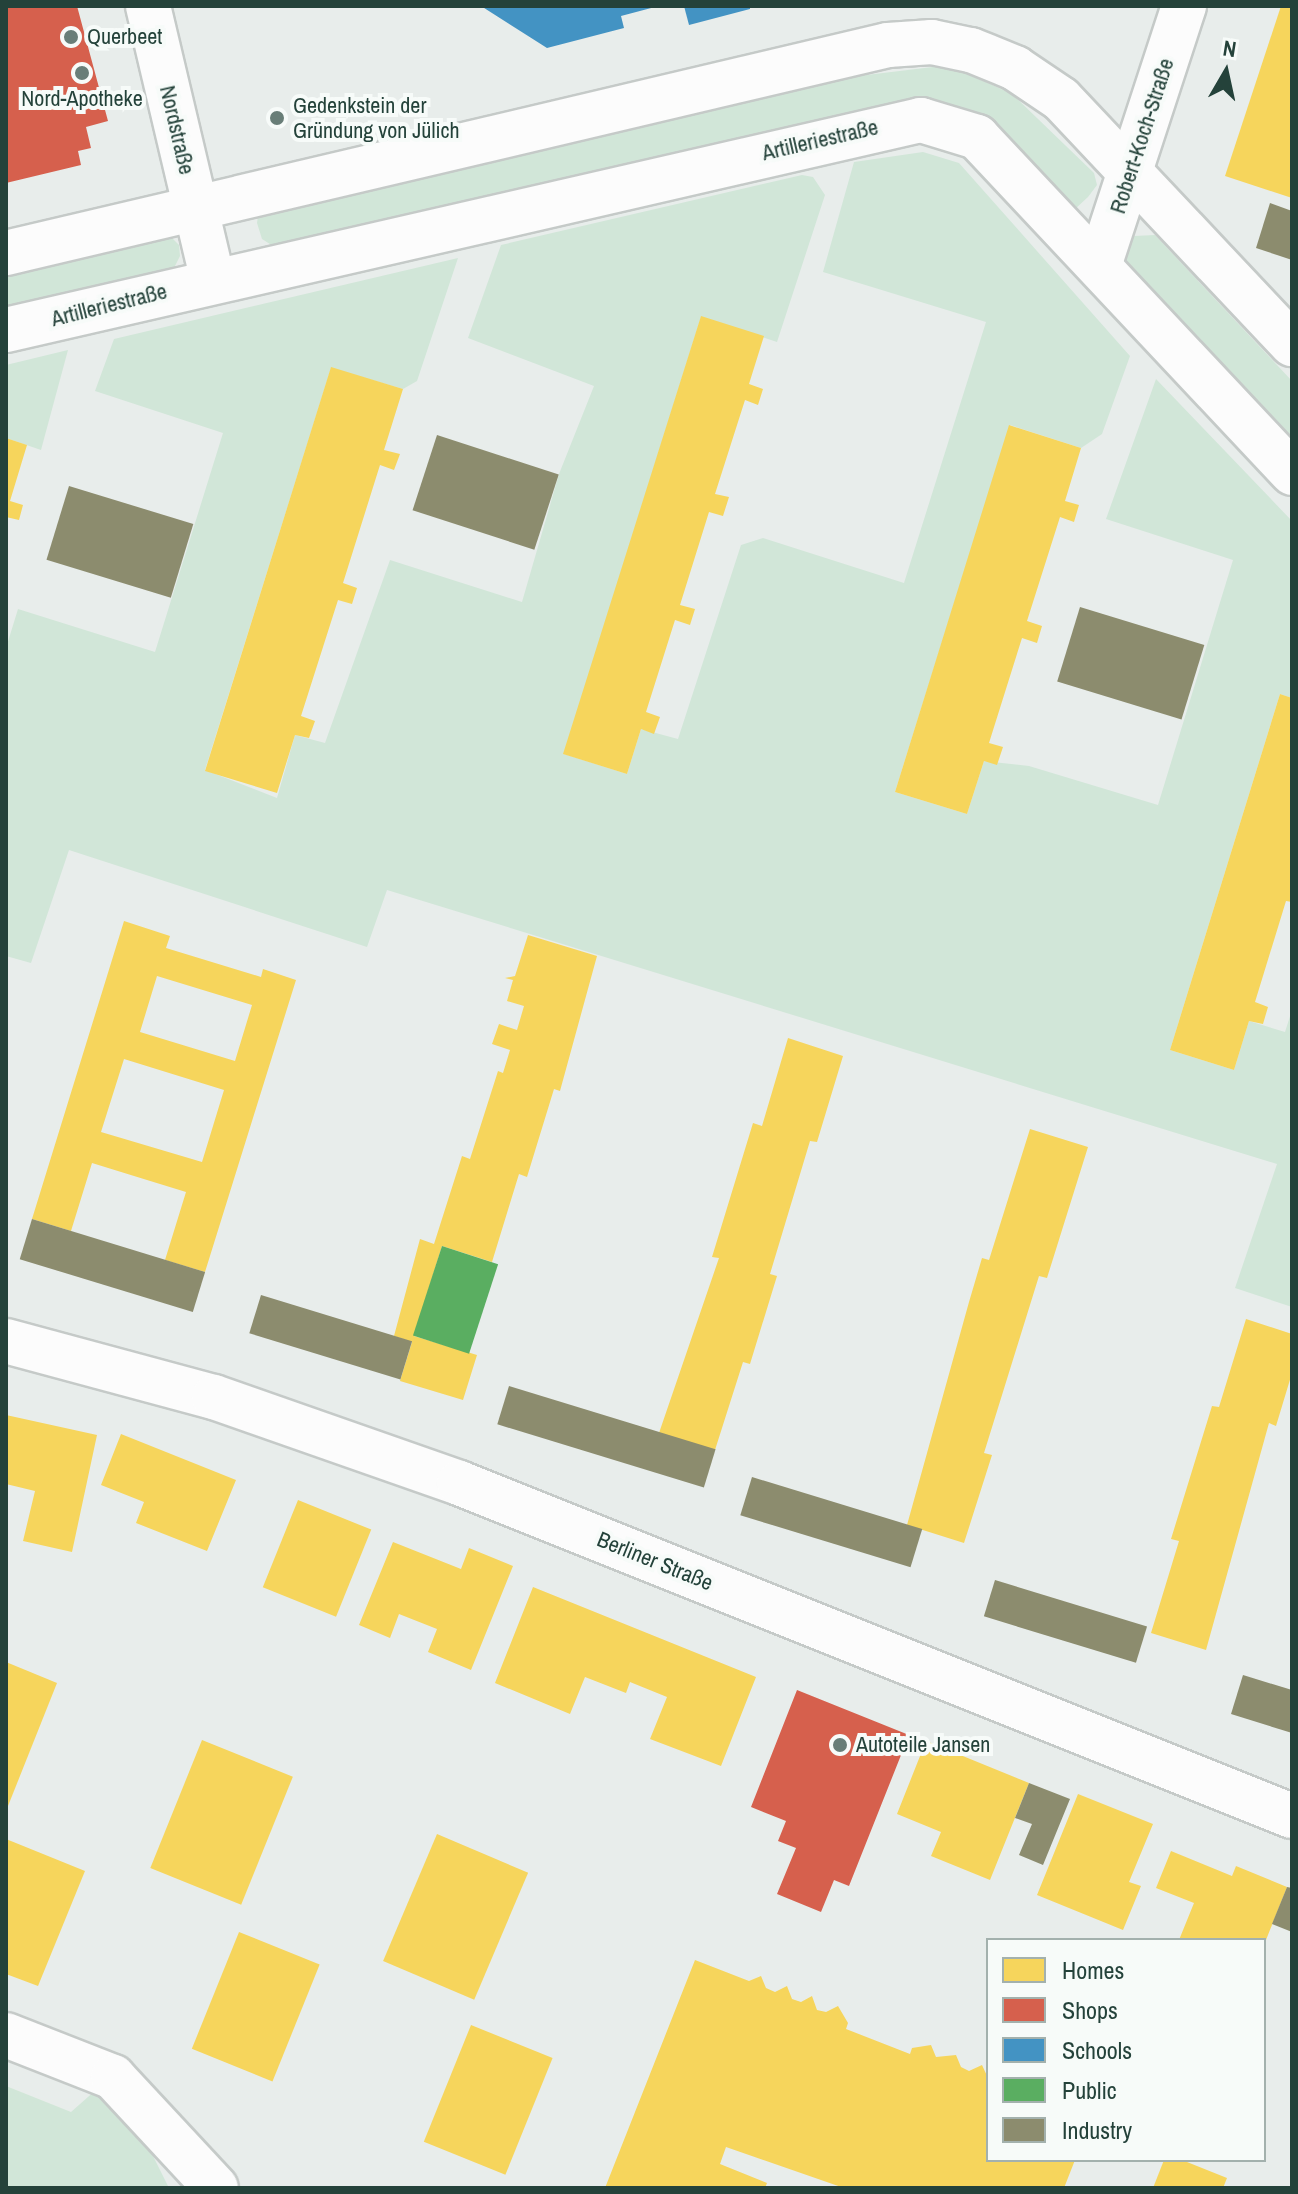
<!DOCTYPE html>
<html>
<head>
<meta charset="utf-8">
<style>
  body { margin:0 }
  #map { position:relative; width:1298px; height:2194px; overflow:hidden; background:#e8edeb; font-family:"Archivo Narrow",sans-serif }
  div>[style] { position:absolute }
  .green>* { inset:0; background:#d1e6d8 }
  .homes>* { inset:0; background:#f6d55c; transform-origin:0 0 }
  .shops>* { inset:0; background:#d6604d }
  .schools>* { inset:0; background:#4393c3 }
  .public>* { inset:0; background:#5aae61; transform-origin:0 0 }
  .industry>* { inset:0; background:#8c8c6e; transform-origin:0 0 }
  .roads { filter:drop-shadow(2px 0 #c5cac8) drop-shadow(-2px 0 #c5cac8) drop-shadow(0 2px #c5cac8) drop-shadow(0 -2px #c5cac8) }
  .minor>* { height:44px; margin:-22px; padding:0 22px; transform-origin:22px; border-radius:22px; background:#fcfcfc }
  .dots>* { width:22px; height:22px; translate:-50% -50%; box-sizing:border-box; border:4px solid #f7fbf9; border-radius:50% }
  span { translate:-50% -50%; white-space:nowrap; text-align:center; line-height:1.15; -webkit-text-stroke:8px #f7fbf9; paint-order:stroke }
  .poi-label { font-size:22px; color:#24423a }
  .left { translate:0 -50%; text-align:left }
  .street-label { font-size:22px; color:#24423a }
  .frame { position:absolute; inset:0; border:8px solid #24423a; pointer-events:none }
  .legend { position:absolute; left:986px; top:1938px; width:280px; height:224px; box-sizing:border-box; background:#f7fbf9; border:2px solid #a3b1ad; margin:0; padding:10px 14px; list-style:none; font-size:24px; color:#24423a }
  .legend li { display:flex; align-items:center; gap:16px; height:40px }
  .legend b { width:40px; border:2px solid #a3b1ad }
  .north { position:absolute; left:1186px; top:32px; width:80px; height:80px; -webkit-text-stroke:6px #f7fbf9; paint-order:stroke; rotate:9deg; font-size:22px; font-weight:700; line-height:32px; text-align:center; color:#24423a }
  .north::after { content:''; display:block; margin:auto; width:28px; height:36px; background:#24423a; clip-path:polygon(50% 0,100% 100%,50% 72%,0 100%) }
</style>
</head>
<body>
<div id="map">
  <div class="green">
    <div style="clip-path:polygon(949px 65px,1012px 94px,1094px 173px,1097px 185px,1088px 197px,1075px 209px,928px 101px,902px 102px,273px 246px,262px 239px,257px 223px,259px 209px,809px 82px)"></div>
    <div style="clip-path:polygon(923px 152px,959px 163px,1130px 356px,1102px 434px,1081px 448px,1010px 425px,895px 792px,967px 814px,984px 761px,1029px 766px,1158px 805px,1233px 560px,1106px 519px,1156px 379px,1292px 521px,1292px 698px,1280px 694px,1170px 1050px,1234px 1070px,1249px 1021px,1285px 1032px,1292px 1010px,1292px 1307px,1235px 1288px,1277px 1164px,387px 890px,367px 947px,69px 850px,31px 963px,6px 956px,6px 648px,18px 609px,155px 652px,223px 433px,95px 391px,114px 339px,458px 258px,417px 381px,403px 389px,331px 368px,205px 770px,277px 798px,295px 735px,325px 743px,390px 560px,522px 602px,559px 474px,594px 386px,468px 338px,501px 245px,802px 175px,813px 177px,825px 195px,777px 342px,701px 317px,564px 754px,627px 774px,641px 729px,678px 739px,741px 545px,763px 538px,904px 583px,986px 322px,823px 272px,854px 162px)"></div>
    <div style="clip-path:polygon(168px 234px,179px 245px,180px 256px,172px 272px,6px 309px,6px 267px)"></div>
    <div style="clip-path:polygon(1155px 235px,1292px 381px,1292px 447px,1123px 267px,1123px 250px,1134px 236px)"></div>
    <div style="clip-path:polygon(68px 350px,41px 450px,6px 438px,6px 365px)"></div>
    <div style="clip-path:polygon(6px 2086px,71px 2112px,97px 2089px,144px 2138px,169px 2188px,6px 2188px)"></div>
  </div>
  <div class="homes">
    <div style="clip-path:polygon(1281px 6px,1292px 6px,1292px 198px,1225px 176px)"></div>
    <div style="clip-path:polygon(701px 316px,764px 336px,749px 384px,763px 389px,758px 405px,745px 400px,715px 494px,729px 497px,723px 516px,709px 512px,680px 605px,695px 609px,690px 625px,675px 620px,646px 712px,660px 717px,654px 734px,641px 729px,627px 774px,563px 754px)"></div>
    <div style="clip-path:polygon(331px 367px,403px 389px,384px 450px,400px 454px,394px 470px,380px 465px,343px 583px,357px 588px,352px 604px,338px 600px,301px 716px,315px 721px,309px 738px,295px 735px,277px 793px,205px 771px)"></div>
    <div style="clip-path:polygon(1009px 425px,1081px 448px,1065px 501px,1079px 505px,1074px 522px,1060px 517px,1027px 621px,1042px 626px,1037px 643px,1022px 638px,989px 743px,1003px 747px,997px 765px,984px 761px,967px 814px,895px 792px)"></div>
    <div style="clip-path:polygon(6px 438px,27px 445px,10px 501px,23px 505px,19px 520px,6px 517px)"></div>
    <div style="clip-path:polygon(1280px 694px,1292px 698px,1292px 902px,1286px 901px,1255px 1002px,1268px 1007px,1263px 1024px,1249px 1021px,1234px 1070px,1170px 1050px)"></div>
    <div style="clip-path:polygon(evenodd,124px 921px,170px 936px,166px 948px,261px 977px,263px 969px,296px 980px,205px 1272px,165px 1260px,186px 1192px,147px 1180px,92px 1163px,71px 1231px,32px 1219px,124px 921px,157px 976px,252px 1005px,235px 1061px,140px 1032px,157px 976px,124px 921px,124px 1059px,224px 1090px,202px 1162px,101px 1132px,124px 1059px)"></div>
    <div style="clip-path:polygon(528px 935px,597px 956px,560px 1091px,554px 1089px,527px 1177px,519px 1174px,492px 1262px,442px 1246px,414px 1336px,477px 1355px,463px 1400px,400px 1381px,412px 1342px,394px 1336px,420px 1239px,434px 1244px,462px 1156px,470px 1159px,498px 1071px,503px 1073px,510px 1050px,492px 1044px,499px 1024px,517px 1030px,524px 1006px,507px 1001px,513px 980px,505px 978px,515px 976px)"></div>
    <div style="clip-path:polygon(788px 1038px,843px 1056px,817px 1142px,810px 1141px,770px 1274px,777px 1276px,750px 1364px,743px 1362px,715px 1450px,659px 1433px,719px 1258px,712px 1257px,753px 1123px,762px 1126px)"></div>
    <div style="clip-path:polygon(1030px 1129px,1088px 1147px,1047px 1278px,1039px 1276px,984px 1453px,992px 1455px,964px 1543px,907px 1525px,969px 1302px,982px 1258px,989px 1260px)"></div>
    <div style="clip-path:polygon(1246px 1319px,1292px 1334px,1292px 1373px,1276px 1426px,1269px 1423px,1206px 1650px,1151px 1633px,1179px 1541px,1171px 1539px,1212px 1406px,1219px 1407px)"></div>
    <div style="clip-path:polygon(6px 1415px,97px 1435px,72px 1552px,23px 1541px,35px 1491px,6px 1484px)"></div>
    <div style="clip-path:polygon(121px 1434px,236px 1480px,207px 1551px,136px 1523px,144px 1502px,101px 1485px)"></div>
    <div style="left:298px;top:1500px;width:79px;height:94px;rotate:22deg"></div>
    <div style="clip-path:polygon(393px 1542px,461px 1569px,469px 1548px,513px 1566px,471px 1670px,428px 1652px,437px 1629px,399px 1614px,390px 1638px,359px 1625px)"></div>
    <div style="clip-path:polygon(533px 1587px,756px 1677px,721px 1766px,650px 1739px,667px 1697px,630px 1682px,626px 1693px,585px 1677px,570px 1714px,495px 1683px)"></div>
    <div style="clip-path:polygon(6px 1662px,57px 1683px,6px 1811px)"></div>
    <div style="left:202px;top:1740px;width:98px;height:138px;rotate:22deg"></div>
    <div style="clip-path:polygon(926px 1741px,1029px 1783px,990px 1880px,931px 1856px,941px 1832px,897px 1814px)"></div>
    <div style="clip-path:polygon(1078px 1794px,1153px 1824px,1129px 1882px,1141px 1886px,1123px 1930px,1037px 1895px)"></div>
    <div style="left:437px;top:1834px;width:99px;height:138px;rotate:23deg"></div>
    <div style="clip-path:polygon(6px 1839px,85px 1871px,38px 1986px,6px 1974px)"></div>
    <div style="clip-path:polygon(1171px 1851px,1232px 1876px,1236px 1866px,1287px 1887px,1266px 1940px,1179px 1940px,1194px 1903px,1156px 1888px)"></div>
    <div style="left:239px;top:1932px;width:87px;height:126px;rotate:22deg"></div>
    <div style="clip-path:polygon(695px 1960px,749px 1981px,761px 1976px,766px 1988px,775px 1992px,787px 1986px,792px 1999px,801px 2002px,812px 1996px,817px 2010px,826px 2012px,838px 2006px,848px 2023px,846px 2029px,910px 2054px,912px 2048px,931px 2045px,936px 2057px,956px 2055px,961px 2067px,969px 2071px,982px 2065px,988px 2078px,988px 2160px,1075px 2160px,1064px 2188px,844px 2188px,726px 2147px,720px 2164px,767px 2183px,765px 2188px,605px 2188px)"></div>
    <div style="left:471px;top:2025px;width:88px;height:126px;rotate:22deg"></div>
    <div style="clip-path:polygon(1164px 2160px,1182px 2160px,1227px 2178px,1223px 2188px,1153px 2188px)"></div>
  </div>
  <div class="shops">
    <div style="clip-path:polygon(6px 6px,77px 6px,108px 121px,86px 127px,91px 148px,78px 151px,81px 165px,6px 183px)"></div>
    <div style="clip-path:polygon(797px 1690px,909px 1735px,849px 1886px,834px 1880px,821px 1912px,777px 1894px,796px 1848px,778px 1841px,786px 1821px,751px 1807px)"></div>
  </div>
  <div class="schools">
    <div style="clip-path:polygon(481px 6px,654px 6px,655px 7px,621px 16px,624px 28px,547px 48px)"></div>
    <div style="clip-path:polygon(684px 6px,750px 6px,750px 9px,689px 25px)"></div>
  </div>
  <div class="public">
    <div style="left:442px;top:1246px;width:59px;height:94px;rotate:18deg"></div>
  </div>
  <div class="industry">
    <div style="clip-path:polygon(1270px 203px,1292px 211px,1292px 260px,1256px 248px)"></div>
    <div style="left:437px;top:435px;width:128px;height:79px;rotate:18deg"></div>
    <div style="left:69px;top:486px;width:130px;height:77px;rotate:17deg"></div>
    <div style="left:1080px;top:607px;width:130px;height:78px;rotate:17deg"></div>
    <div style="left:32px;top:1219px;width:181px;height:42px;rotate:17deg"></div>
    <div style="left:261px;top:1295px;width:158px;height:40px;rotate:17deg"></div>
    <div style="left:509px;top:1386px;width:216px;height:40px;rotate:17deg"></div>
    <div style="left:752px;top:1477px;width:178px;height:40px;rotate:17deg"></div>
    <div style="left:995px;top:1580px;width:159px;height:38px;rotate:17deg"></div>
    <div style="clip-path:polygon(1243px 1675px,1292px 1690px,1292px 1733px,1231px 1714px)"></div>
    <div style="clip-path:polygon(1029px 1783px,1070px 1799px,1043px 1865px,1019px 1855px,1032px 1824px,1015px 1818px)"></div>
    <div style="clip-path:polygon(1287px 1887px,1292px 1888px,1292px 1932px,1272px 1924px)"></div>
  </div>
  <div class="roads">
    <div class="minor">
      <div style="left:148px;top:6px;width:282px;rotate:76.7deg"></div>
      <div style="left:6px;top:253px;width:906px;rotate:-13.27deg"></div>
      <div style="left:888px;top:45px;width:44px;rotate:-3.9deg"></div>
      <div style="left:932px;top:42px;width:40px;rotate:12deg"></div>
      <div style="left:971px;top:50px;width:48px;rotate:22.2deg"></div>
      <div style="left:1015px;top:68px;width:55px;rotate:34deg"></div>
      <div style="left:1061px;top:99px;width:337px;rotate:46.7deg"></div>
      <div style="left:1099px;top:266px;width:274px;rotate:-71.9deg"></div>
      <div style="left:6px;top:330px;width:939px;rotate:-12.93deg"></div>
      <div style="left:921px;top:120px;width:59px;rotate:16.9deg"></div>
      <div style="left:977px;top:137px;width:461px;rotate:46.8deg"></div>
      <div style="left:6px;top:1341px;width:215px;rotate:15.1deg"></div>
      <div style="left:214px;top:1397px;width:260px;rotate:19.3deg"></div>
      <div style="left:459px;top:1483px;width:897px;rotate:21.79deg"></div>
      <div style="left:6px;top:2035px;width:115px;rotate:21.4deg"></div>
      <div style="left:113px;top:2077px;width:151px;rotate:47.1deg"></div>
    </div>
  </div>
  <div class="dots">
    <div style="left:71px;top:37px;background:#697e78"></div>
    <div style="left:82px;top:73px;background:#697e78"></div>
    <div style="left:277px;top:118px;background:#697e78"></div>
    <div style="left:840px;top:1745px;background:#697e78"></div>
  </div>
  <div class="poi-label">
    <span class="left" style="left:87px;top:37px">Querbeet</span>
    <span style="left:82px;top:99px">Nord-Apotheke</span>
    <span class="left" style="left:293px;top:118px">Gedenkstein der<br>Gründung von Jülich</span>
    <span class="left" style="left:856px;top:1745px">Autoteile Jansen</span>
  </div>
  <div class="street-label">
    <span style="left:177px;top:130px;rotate:77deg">Nordstraße</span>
    <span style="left:1142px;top:136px;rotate:-72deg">Robert-Koch-Straße</span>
    <span style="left:820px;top:140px;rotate:-13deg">Artilleriestraße</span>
    <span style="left:109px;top:305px;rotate:-14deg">Artilleriestraße</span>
    <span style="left:655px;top:1561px;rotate:22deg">Berliner Straße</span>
  </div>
  <div class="frame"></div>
  <ul class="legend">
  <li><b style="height:22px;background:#f6d55c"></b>Homes</li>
  <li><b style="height:22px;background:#d6604d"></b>Shops</li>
  <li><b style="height:22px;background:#4393c3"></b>Schools</li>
  <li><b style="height:22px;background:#5aae61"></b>Public</li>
  <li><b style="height:22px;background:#8c8c6e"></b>Industry</li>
  </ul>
  <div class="north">N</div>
</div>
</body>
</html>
